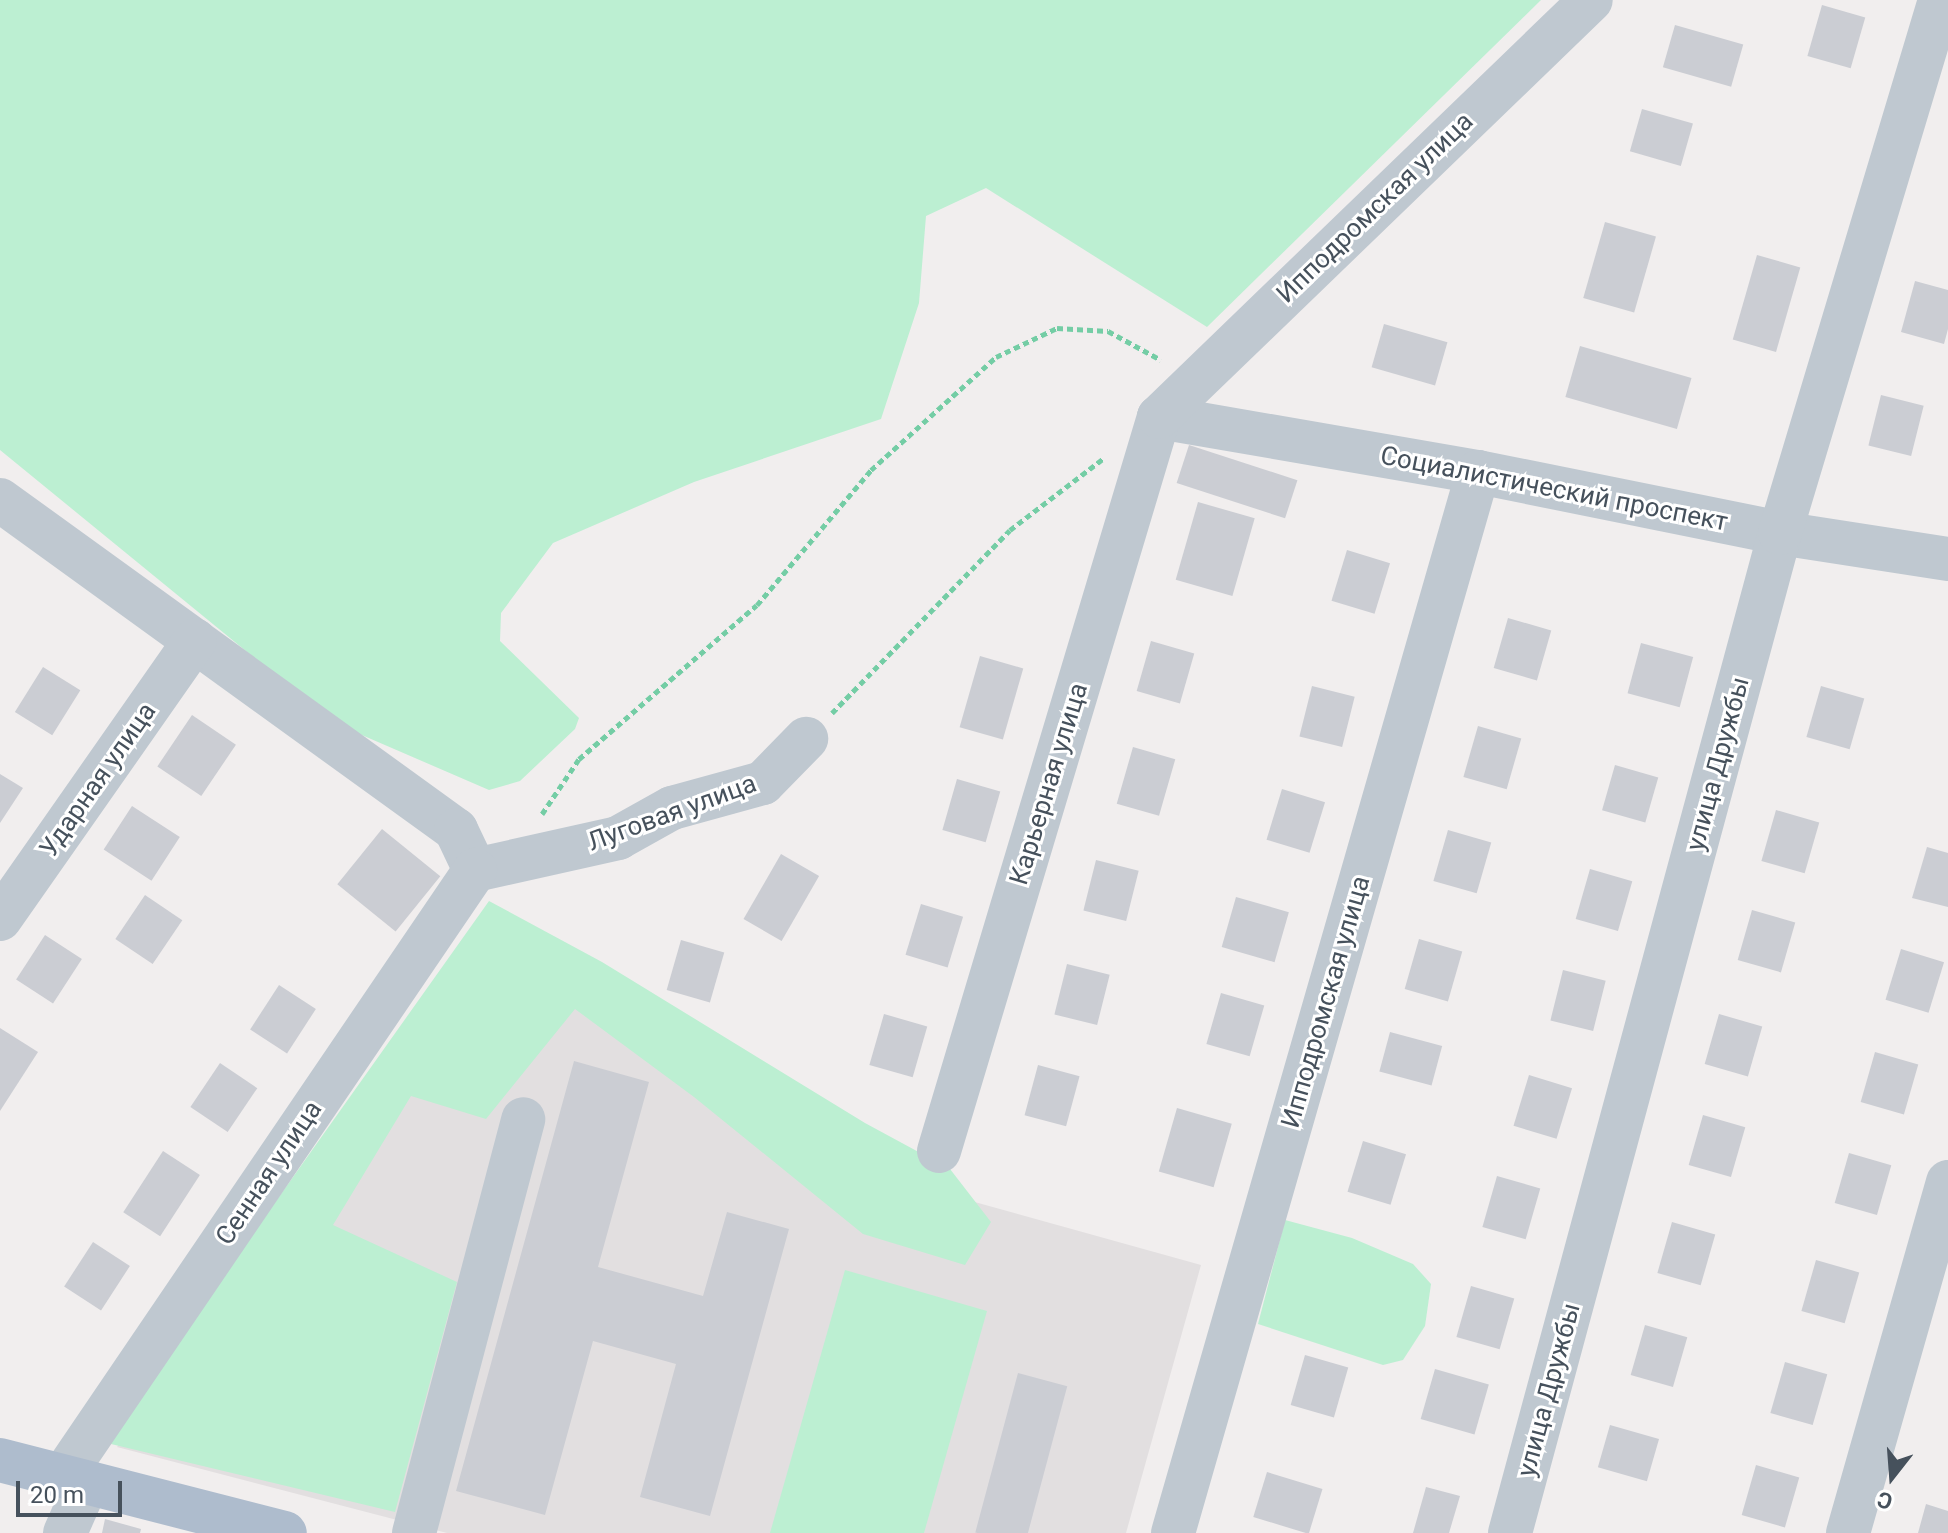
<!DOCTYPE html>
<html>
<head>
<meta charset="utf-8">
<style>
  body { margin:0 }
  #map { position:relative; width:1948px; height:1533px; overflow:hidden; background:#f1eeee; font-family:Roboto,sans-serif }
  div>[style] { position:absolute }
  .education>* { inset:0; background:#e2dfe0 }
  .green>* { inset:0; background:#bcefd2 }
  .building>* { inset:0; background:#cbcdd3; transform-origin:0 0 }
  .path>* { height:5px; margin-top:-2.5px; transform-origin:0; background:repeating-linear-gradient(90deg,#74cda5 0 6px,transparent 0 10px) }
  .minor>* { height:44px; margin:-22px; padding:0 22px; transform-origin:22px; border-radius:22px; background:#bfc8d0 }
  .major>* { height:44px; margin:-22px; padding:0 22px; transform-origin:22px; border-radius:22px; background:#aebccd }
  span { translate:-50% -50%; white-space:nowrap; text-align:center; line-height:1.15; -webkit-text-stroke:6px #fff; paint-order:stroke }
  .street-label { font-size:26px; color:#46515c }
  .north { position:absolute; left:1852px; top:1437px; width:80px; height:80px; -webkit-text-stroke:6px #fff; paint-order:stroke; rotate:197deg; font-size:22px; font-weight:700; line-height:32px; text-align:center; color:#46515c }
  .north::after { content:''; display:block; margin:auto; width:28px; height:36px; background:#46515c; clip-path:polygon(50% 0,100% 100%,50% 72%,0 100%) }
  .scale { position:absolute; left:16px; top:1481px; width:106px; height:36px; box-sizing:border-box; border:4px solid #46515c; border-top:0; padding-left:10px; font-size:24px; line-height:28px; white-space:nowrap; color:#46515c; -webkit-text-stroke:6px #fff; paint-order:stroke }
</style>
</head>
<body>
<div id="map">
  <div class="education">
    <div style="clip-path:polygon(512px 915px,935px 1191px,1201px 1265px,1126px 1533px,447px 1533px,117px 1447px)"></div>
  </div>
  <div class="green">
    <div style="clip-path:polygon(0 0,1541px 0,1207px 327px,986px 188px,926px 216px,919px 303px,881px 419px,694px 482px,553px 543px,501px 613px,500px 641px,579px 718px,575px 729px,520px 781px,489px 790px,334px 723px,0 450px)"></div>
    <div style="clip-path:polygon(489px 901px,602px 962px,865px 1123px,950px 1169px,991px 1222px,965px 1265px,863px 1234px,694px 1097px,575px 1009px,486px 1119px,411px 1096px,333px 1225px,457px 1282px,395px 1512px,111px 1444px,114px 1429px)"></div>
    <div style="clip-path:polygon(1285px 1220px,1352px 1238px,1413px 1264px,1431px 1284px,1425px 1326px,1403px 1360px,1383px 1365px,1258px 1324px)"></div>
    <div style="clip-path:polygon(845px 1270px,987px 1311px,924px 1533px,770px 1533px)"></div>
  </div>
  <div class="building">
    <div style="left:1822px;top:5px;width:45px;height:53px;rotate:16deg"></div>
    <div style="left:1675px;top:25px;width:71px;height:44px;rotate:16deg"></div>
    <div style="left:1642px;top:109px;width:53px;height:44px;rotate:16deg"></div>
    <div style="left:1605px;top:222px;width:53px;height:79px;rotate:16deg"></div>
    <div style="left:1757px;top:255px;width:45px;height:88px;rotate:16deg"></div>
    <div style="clip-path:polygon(1915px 281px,1948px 290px,1948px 329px,1944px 344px,1901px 332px)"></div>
    <div style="left:1384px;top:324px;width:66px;height:45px;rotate:16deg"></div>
    <div style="left:1580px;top:346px;width:116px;height:53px;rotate:16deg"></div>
    <div style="left:1881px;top:395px;width:44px;height:52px;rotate:14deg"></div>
    <div style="left:1189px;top:445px;width:114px;height:40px;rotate:18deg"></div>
    <div style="left:1198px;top:502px;width:59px;height:81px;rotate:16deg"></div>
    <div style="left:1347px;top:550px;width:45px;height:53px;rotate:17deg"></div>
    <div style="left:1508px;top:618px;width:45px;height:52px;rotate:16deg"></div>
    <div style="left:1151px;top:641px;width:45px;height:52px;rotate:16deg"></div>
    <div style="left:1641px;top:643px;width:54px;height:52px;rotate:15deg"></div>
    <div style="left:980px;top:656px;width:45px;height:74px;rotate:16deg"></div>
    <div style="left:43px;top:667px;width:44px;height:53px;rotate:32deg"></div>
    <div style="left:1312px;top:686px;width:44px;height:52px;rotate:14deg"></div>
    <div style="left:1821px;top:686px;width:45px;height:53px;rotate:16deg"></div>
    <div style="left:192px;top:715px;width:53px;height:62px;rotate:34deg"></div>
    <div style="left:1478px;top:726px;width:45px;height:53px;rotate:16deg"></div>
    <div style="left:1133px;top:747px;width:44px;height:59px;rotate:16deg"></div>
    <div style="left:1615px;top:765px;width:45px;height:47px;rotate:16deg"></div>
    <div style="clip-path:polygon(0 774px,23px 788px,0 823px)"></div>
    <div style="left:957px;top:779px;width:45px;height:53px;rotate:16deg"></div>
    <div style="left:1282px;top:789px;width:45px;height:53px;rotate:17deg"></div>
    <div style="left:132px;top:806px;width:57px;height:52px;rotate:33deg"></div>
    <div style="left:1776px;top:810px;width:45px;height:53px;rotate:16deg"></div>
    <div style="left:382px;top:829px;width:75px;height:71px;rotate:39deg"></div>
    <div style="left:1448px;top:830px;width:45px;height:53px;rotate:16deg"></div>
    <div style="clip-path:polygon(1927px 847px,1948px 853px,1948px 907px,1912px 898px)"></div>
    <div style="left:781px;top:854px;width:44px;height:75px;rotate:30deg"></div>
    <div style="left:1096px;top:860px;width:44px;height:52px;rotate:14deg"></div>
    <div style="left:1590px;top:869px;width:44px;height:52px;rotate:16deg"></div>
    <div style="left:145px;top:895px;width:45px;height:53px;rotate:34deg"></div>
    <div style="left:1236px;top:897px;width:55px;height:52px;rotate:16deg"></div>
    <div style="left:921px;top:904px;width:44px;height:53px;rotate:17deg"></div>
    <div style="left:1752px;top:910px;width:45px;height:52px;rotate:16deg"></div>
    <div style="left:45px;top:935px;width:44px;height:53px;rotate:33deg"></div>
    <div style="left:1419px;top:939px;width:45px;height:52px;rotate:16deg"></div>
    <div style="left:681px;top:940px;width:45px;height:52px;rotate:16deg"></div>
    <div style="left:1901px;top:949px;width:45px;height:53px;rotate:17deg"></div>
    <div style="left:1067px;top:964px;width:44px;height:52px;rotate:14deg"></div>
    <div style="left:1563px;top:970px;width:44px;height:52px;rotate:14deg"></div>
    <div style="left:279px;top:985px;width:44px;height:53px;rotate:33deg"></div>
    <div style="left:1221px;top:993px;width:45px;height:53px;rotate:16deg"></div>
    <div style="left:884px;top:1014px;width:45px;height:53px;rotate:16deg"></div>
    <div style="left:1719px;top:1014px;width:45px;height:52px;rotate:16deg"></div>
    <div style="clip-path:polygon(0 1028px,38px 1052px,0 1111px)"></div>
    <div style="left:1390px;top:1032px;width:54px;height:41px;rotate:15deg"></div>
    <div style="left:1875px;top:1052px;width:45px;height:52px;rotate:16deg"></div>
    <div style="clip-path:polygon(574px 1061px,649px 1082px,598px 1267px,703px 1296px,727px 1212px,789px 1229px,710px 1516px,640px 1497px,676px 1364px,593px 1341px,545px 1515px,456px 1491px)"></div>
    <div style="left:220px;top:1063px;width:45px;height:53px;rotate:34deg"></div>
    <div style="left:1038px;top:1065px;width:43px;height:52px;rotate:15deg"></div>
    <div style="left:1529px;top:1075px;width:45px;height:53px;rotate:17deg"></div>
    <div style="left:1177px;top:1108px;width:57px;height:66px;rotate:16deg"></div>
    <div style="left:1703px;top:1115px;width:44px;height:52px;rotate:16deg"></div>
    <div style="left:1363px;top:1141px;width:45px;height:53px;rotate:17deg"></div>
    <div style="left:163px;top:1151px;width:44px;height:73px;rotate:33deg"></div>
    <div style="left:1849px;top:1153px;width:44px;height:52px;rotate:16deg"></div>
    <div style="left:1497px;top:1176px;width:45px;height:53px;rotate:16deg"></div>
    <div style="left:1672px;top:1222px;width:45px;height:53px;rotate:16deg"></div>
    <div style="left:93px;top:1242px;width:44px;height:53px;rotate:33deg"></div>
    <div style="left:1816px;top:1260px;width:45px;height:53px;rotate:16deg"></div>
    <div style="left:1471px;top:1286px;width:45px;height:53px;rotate:16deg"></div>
    <div style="left:1645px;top:1325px;width:44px;height:52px;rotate:16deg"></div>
    <div style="left:1305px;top:1355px;width:45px;height:52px;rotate:16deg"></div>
    <div style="left:1785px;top:1362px;width:44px;height:53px;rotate:16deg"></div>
    <div style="left:1435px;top:1369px;width:56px;height:52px;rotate:16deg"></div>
    <div style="left:1018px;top:1373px;width:51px;height:165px;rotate:15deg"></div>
    <div style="left:1610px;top:1425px;width:51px;height:44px;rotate:16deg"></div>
    <div style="left:1756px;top:1465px;width:45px;height:52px;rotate:16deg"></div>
    <div style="left:1267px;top:1472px;width:58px;height:47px;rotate:17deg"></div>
    <div style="clip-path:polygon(1426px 1487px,1460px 1496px,1449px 1533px,1413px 1533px)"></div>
    <div style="clip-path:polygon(1926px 1504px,1948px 1511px,1948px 1533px,1918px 1533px)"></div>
    <div style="clip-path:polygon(105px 1519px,141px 1529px,140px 1533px,102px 1533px)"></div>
  </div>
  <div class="path">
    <div style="left:832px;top:713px;width:255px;rotate:-45.8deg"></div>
    <div style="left:1010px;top:530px;width:118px;rotate:-37.5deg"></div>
    <div style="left:542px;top:814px;width:66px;rotate:-56.1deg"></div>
    <div style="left:579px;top:759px;width:235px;rotate:-40.9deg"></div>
    <div style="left:757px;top:605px;width:177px;rotate:-49.8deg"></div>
    <div style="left:871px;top:470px;width:169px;rotate:-42.1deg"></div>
    <div style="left:996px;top:357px;width:68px;rotate:-25.4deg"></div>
    <div style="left:1057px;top:328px;width:51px;rotate:3.4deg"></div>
    <div style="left:1108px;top:331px;width:60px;rotate:28.7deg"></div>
  </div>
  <div class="minor">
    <div style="left:1159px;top:417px;width:324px;rotate:9.8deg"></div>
    <div style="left:1478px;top:472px;width:308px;rotate:11.4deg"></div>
    <div style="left:1780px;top:533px;width:170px;rotate:8.8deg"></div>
    <div style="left:0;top:500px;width:563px;rotate:35.89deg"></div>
    <div style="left:456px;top:830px;width:44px;rotate:64.6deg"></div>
    <div style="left:475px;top:870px;width:147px;rotate:-12.6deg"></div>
    <div style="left:618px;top:838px;width:62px;rotate:-29.1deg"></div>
    <div style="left:672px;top:808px;width:94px;rotate:-15.4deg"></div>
    <div style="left:763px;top:783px;width:62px;rotate:-45.7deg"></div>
    <div style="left:0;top:919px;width:340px;rotate:-55deg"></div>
    <div style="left:939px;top:1151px;width:766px;rotate:-73.32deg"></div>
    <div style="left:1159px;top:417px;width:600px;rotate:-43.99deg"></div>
    <div style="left:63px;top:1476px;width:733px;rotate:-55.79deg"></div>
    <div style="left:65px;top:1533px;width:55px;rotate:-66.3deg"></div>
    <div style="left:414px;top:1533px;width:428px;rotate:-75.2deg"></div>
    <div style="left:1173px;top:1533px;width:1104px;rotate:-73.96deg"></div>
    <div style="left:1510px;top:1533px;width:1036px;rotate:-74.89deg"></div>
    <div style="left:1780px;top:533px;width:556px;rotate:-73.29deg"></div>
    <div style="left:1848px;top:1533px;width:365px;rotate:-74.1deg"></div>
  </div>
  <div class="major">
    <div style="left:0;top:1460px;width:294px;rotate:14.4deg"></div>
  </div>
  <div class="street-label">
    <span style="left:1375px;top:208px;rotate:-44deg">Ипподромская улица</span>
    <span style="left:1554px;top:489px;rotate:11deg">Социалистический проспект</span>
    <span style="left:1718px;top:764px;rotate:-75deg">улица Дружбы</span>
    <span style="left:98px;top:780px;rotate:-55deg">Ударная улица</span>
    <span style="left:1049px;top:784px;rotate:-73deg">Карьерная улица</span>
    <span style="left:672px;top:813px;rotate:-20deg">Луговая улица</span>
    <span style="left:1326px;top:1002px;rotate:-74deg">Ипподромская улица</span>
    <span style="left:269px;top:1173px;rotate:-56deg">Сенная улица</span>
    <span style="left:1549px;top:1390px;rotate:-75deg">улица Дружбы</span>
  </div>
  <div class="north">С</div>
  <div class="scale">20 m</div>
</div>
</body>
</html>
